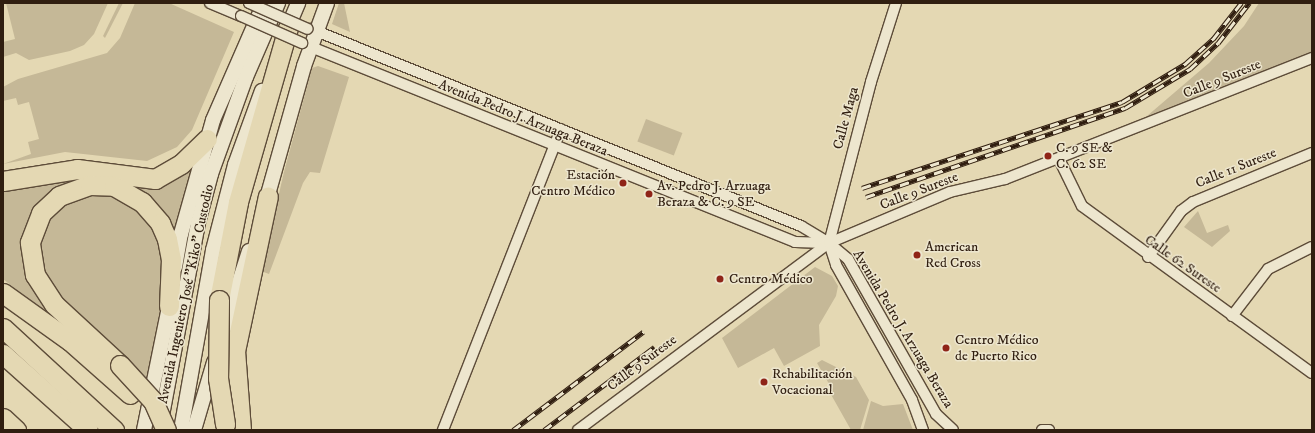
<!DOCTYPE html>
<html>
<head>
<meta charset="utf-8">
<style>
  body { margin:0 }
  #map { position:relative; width:1315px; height:433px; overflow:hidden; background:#e4d8b3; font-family:"IM FELL DW Pica",serif }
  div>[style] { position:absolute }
  .green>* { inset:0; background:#c5b897; transform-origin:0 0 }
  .roads { filter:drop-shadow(1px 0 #5d4c39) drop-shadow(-1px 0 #5d4c39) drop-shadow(0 1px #5d4c39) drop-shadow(0 -1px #5d4c39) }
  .minor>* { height:10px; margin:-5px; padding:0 5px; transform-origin:5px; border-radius:5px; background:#ede6ce }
  .secondary>* { height:14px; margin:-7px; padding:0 7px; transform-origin:7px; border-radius:7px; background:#ede6ce }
  .motorway>* { height:19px; margin:-9.5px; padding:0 9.5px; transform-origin:9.5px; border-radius:9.5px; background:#e4d8b3 }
  .rail>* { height:4.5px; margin-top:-2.25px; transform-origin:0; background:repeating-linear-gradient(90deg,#ede6ce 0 9px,#301e10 0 18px); box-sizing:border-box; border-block:1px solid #301e10 }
  .bridges { filter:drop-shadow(1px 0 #5d4c39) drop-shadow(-1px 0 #5d4c39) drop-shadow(0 1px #5d4c39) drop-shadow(0 -1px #5d4c39) }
  .minor-bridge>* { height:10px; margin:-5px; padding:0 5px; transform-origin:5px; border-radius:5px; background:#ede6ce }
  .motorway-bridge>* { height:19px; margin:-9.5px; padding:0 9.5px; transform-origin:9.5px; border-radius:9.5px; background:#e4d8b3 }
  .dots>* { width:11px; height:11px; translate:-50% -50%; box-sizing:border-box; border:2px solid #ede6ce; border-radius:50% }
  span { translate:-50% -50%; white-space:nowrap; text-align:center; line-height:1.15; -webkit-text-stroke:3px #ede6ce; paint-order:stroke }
  .street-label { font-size:14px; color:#301e10 }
  .poi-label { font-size:14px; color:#301e10 }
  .left { translate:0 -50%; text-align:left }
  .right { translate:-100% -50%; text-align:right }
  .frame { position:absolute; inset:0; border:4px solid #301e10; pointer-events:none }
</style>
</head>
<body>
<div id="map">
  <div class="green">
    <div style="clip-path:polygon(6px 3px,108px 3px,94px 34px,84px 45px,70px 51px,29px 60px,16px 53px,3px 57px,3px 42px,15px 39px)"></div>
    <div style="clip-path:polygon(119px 3px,123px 3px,105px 38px,103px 36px)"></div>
    <div style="clip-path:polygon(135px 3px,169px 3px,234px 32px,192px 130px,177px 147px,147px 161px,65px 152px,3px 164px,31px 154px,28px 142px,39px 139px,29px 102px,18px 105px,16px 98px,3px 101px,3px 87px,18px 79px,107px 53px,120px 38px)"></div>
    <div style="clip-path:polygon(339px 3px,344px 3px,350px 32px,332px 24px)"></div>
    <div style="clip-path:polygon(1259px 3px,1312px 3px,1312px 54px,1140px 122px,1209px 63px,1244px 26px)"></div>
    <div style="clip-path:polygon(318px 66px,349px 77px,320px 173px,310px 172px,303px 183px,269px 274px,261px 271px,284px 172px,312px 68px)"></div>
    <div style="left:646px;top:119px;width:39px;height:24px;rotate:21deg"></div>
    <div style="clip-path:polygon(194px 160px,176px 242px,144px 200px,77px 185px,30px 227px,53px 312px,47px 314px,3px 279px,3px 186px,57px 174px,120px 179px)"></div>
    <div style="clip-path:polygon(115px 193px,148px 215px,163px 252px,160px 309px,148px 380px,75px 317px,56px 297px,40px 266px,41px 232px,53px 210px,80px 194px)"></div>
    <div style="clip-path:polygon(1198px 211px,1207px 233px,1228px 225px,1230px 231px,1212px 247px,1184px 227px)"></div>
    <div style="clip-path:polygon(815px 267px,832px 276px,838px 286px,836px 296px,819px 325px,820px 346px,784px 366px,774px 348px,738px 368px,722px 338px)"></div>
    <div style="clip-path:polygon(822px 360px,856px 377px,869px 400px,860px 430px,851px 430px,829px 391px,832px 389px,817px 363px)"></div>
    <div style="clip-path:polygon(871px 401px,883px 406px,903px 404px,913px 430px,863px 430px)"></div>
  </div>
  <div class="roads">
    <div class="minor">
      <div style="left:210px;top:3px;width:34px;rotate:23deg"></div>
      <div style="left:896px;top:3px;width:83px;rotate:107.6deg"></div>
      <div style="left:871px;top:82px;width:166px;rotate:104.6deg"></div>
      <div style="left:829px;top:243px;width:23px;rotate:72deg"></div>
      <div style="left:836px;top:265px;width:155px;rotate:60.6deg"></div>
      <div style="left:912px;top:400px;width:32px;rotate:70deg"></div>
      <div style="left:311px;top:29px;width:528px;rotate:21.9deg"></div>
      <div style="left:801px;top:226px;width:33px;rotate:31deg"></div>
      <div style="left:829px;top:243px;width:25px;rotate:40deg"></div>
      <div style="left:848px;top:259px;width:178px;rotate:60.4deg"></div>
      <div style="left:936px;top:414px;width:23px;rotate:43deg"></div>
      <div style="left:306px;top:45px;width:527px;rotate:21.94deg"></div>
      <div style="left:795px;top:242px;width:32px;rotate:2deg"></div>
      <div style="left:1059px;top:159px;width:52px;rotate:63.9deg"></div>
      <div style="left:1082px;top:206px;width:284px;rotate:36deg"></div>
      <div style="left:1148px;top:257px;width:57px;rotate:-54.3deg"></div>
      <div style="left:1181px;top:211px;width:15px;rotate:-37deg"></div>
      <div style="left:1193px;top:202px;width:129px;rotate:-22.4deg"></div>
      <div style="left:1232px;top:316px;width:59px;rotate:-52.5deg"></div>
      <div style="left:1268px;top:269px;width:49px;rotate:-26.6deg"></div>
      <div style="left:443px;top:430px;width:323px;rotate:-68.6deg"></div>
      <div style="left:578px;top:430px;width:313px;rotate:-36.7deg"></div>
      <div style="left:829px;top:243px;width:131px;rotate:-22.9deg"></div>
      <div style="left:950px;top:192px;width:57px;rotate:-13.3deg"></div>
      <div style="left:1005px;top:179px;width:330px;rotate:-21.5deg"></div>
      <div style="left:1042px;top:430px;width:7px"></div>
    </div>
    <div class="secondary">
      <div style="left:285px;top:34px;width:34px;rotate:-67deg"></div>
      <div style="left:265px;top:205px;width:144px;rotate:-74.3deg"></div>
      <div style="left:304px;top:66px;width:67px;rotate:-69.9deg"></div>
      <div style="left:175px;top:267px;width:34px;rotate:-80deg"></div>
      <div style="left:181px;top:234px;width:118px;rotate:-74.3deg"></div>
      <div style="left:213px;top:120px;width:128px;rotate:-66.4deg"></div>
      <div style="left:223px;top:332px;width:85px;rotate:-72.2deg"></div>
      <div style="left:161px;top:421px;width:201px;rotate:-79.4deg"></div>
      <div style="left:198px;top:223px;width:51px;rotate:-75.1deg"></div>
      <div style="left:211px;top:174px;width:103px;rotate:-70.2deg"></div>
      <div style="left:246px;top:77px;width:81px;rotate:-66.6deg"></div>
      <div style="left:144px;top:430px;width:136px;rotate:-78.5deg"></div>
      <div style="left:181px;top:430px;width:183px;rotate:-79.9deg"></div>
      <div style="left:213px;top:250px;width:88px;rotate:-75.5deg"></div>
      <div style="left:235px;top:165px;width:79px;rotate:-70deg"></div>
      <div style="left:194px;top:430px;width:71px;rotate:-73.6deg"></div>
    </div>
    <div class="motorway">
      <div style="left:3px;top:181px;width:75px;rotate:-9.2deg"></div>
      <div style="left:77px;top:169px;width:79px;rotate:7.3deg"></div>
      <div style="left:155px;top:179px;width:30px;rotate:-30deg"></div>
      <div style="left:181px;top:164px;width:36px;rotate:-44deg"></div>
      <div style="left:3px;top:293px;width:82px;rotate:35.6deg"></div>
      <div style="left:70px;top:341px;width:80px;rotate:41.5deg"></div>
      <div style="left:219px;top:300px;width:100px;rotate:-79deg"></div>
      <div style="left:238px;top:202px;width:181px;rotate:-74deg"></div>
      <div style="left:3px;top:328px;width:151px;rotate:42.6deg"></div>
      <div style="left:3px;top:354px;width:114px;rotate:41.8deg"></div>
      <div style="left:120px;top:365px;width:90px;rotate:-137.3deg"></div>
      <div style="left:54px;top:304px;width:35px;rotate:-123deg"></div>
      <div style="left:35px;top:275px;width:33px;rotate:-99deg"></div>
      <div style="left:30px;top:242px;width:31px;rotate:-69deg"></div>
      <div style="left:41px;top:213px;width:25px;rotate:-43deg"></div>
      <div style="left:59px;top:196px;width:33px;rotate:-20deg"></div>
      <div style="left:90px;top:185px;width:24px;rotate:2deg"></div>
      <div style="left:114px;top:186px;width:32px;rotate:30deg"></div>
      <div style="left:142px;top:202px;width:28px;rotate:49deg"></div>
      <div style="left:160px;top:223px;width:17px;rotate:66deg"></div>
      <div style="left:167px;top:239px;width:20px;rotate:79deg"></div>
      <div style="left:171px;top:259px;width:47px;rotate:92.4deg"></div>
      <div style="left:3px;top:418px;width:18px;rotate:43deg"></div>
      <div style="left:241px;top:430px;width:79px;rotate:-94.3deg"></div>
      <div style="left:235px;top:351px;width:158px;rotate:-78deg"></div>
    </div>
  </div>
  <div class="rail">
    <div style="left:862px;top:188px;width:274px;rotate:-18.3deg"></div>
    <div style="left:1122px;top:102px;width:74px;rotate:-31.1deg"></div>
    <div style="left:1185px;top:64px;width:38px;rotate:-42deg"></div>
    <div style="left:1213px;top:39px;width:46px;rotate:-52.1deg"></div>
    <div style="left:866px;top:197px;width:274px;rotate:-19deg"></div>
    <div style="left:1125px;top:108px;width:76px;rotate:-31deg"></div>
    <div style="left:1190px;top:69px;width:38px;rotate:-43deg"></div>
    <div style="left:1218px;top:43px;width:51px;rotate:-52.2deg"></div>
    <div style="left:513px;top:430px;width:163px;rotate:-37deg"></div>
    <div style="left:544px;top:430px;width:138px;rotate:-37deg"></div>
  </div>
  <div class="bridges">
    <div class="minor-bridge">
      <div style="left:249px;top:3px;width:64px;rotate:23.8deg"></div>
      <div style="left:241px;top:16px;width:67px;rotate:23.9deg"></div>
    </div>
    <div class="motorway-bridge">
      <div style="left:219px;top:300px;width:78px;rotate:90.7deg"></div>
      <div style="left:218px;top:378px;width:47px;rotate:81.3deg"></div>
      <div style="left:120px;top:365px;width:49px;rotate:47.5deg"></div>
      <div style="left:153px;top:401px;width:32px;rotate:66deg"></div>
    </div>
  </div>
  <div class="dots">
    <div style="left:1048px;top:156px;background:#8f2418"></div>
    <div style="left:623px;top:183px;background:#8f2418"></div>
    <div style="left:649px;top:194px;background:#8f2418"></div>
    <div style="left:917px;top:255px;background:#8f2418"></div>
    <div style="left:720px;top:279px;background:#8f2418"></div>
    <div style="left:946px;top:348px;background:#8f2418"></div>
    <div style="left:764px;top:382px;background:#8f2418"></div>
  </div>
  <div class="street-label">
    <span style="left:1222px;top:79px;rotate:-22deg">Calle 9 Sureste</span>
    <span style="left:523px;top:118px;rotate:22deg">Avenida Pedro J. Arzuaga Beraza</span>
    <span style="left:846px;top:118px;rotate:-75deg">Calle Maga</span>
    <span style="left:1236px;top:168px;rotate:-22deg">Calle 11 Sureste</span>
    <span style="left:919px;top:191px;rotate:-21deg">Calle 9 Sureste</span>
    <span style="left:1183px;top:264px;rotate:35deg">Calle 62 Sureste</span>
    <span style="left:186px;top:294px;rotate:-78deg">Avenida Ingeniero José "Kiko" Custodio</span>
    <span style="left:903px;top:329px;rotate:59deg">Avenida Pedro J. Arzuaga Beraza</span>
    <span style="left:642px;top:363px;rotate:-37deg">Calle 9 Sureste</span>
  </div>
  <div class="poi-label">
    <span class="left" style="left:1056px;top:156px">C. 9 SE &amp;<br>C. 62 SE</span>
    <span class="right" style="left:615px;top:183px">Estación<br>Centro Médico</span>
    <span class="left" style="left:657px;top:194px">Av. Pedro J. Arzuaga<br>Beraza &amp; C. 9 SE</span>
    <span class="left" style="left:925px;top:255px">American<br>Red Cross</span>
    <span class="left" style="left:729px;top:279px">Centro Médico</span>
    <span class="left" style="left:955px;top:348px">Centro Médico<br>de Puerto Rico</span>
    <span class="left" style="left:772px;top:382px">Rehabilitación<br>Vocacional</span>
  </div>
  <div class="frame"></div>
</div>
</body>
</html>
